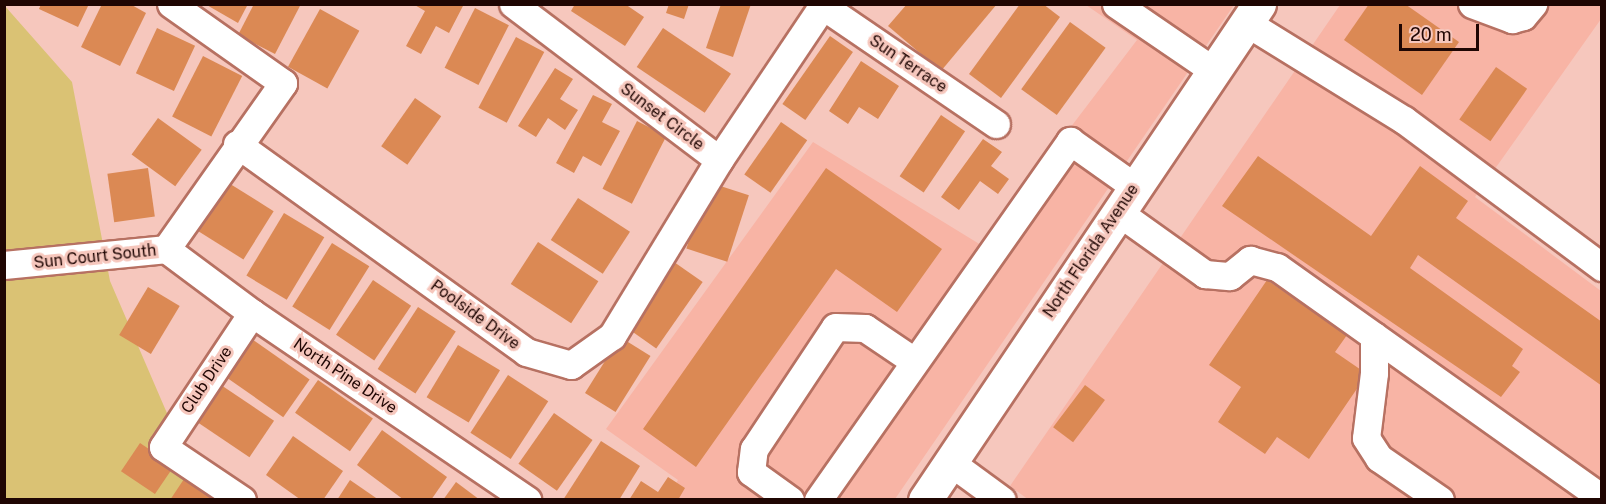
<!DOCTYPE html>
<html>
<head>
<meta charset="utf-8">
<style>
  body { margin:0 }
  #map { position:relative; width:1606px; height:504px; overflow:hidden; background:#f6c7bd; font-family:"Public Sans",sans-serif }
  div>[style] { position:absolute }
  .built>* { inset:0; background:#f8b4a5 }
  .green>* { inset:0; background:#dac274 }
  .building>* { inset:0; background:#db8954; transform-origin:0 0 }
  .roads { filter:drop-shadow(2px 0 #b77162) drop-shadow(-2px 0 #b77162) drop-shadow(0 2px #b77162) drop-shadow(0 -2px #b77162) }
  .minor>* { height:27px; margin:-13.5px; padding:0 13.5px; transform-origin:13.5px; border-radius:13.5px; background:#fff }
  .major>* { height:33px; margin:-16.5px; padding:0 16.5px; transform-origin:16.5px; border-radius:16.5px; background:#fff }
  span { translate:-50% -50%; white-space:nowrap; text-align:center; line-height:1.15; -webkit-text-stroke:6px #f6c7bd; paint-order:stroke }
  .street-label { font-size:16px; color:#1f0603 }
  .frame { position:absolute; inset:0; border:6px solid #1f0603; pointer-events:none }
  .scale { position:absolute; left:1399px; top:24px; width:80px; height:27px; box-sizing:border-box; border:3px solid #1f0603; border-top:0; padding-left:8px; font-size:18px; line-height:21px; white-space:nowrap; color:#1f0603; -webkit-text-stroke:4px #f6c7bd; paint-order:stroke }
</style>
</head>
<body>
<div id="map">
  <div class="built">
    <div style="clip-path:polygon(1086px 5px,1234px 5px,895px 499px,667px 499px,678px 480px,606px 429px,813px 142px,981px 245px,1137px 40px)"></div>
    <div style="clip-path:polygon(1340px 5px,1601px 5px,1601px 19px,1475px 197px,1601px 291px,1601px 499px,1029px 500px,1010px 486px)"></div>
  </div>
  <div class="green">
    <div style="clip-path:polygon(4px 5px,72px 82px,110px 281px,204px 499px,5px 499px)"></div>
  </div>
  <div class="building">
    <div style="clip-path:polygon(41px 4px,89px 4px,78px 27px,39px 9px)"></div>
    <div style="clip-path:polygon(102px 4px,130px 4px,146px 13px,120px 66px,81px 47px)"></div>
    <div style="clip-path:polygon(205px 4px,248px 4px,238px 23px)"></div>
    <div style="clip-path:polygon(254px 4px,301px 4px,275px 54px,238px 35px)"></div>
    <div style="clip-path:polygon(413px 4px,464px 4px,449px 33px,436px 26px,421px 54px,406px 46px,425px 11px)"></div>
    <div style="clip-path:polygon(575px 4px,625px 4px,644px 17px,625px 46px,571px 11px)"></div>
    <div style="clip-path:polygon(669px 4px,689px 4px,684px 19px,666px 13px)"></div>
    <div style="clip-path:polygon(721px 4px,751px 4px,733px 57px,706px 48px)"></div>
    <div style="clip-path:polygon(907px 4px,997px 4px,941px 71px,888px 26px)"></div>
    <div style="clip-path:polygon(1020px 4px,1043px 4px,1060px 17px,1001px 98px,969px 74px)"></div>
    <div style="clip-path:polygon(1369px 4px,1405px 4px,1459px 42px,1422px 95px,1344px 40px)"></div>
    <div style="left:475px;top:8px;width:38px;height:67px;rotate:27deg"></div>
    <div style="left:320px;top:9px;width:45px;height:66px;rotate:29deg"></div>
    <div style="left:1070px;top:22px;width:44px;height:83px;rotate:36deg"></div>
    <div style="left:157px;top:28px;width:42px;height:50px;rotate:25deg"></div>
    <div style="left:663px;top:28px;width:82px;height:47px;rotate:34deg"></div>
    <div style="left:830px;top:36px;width:28px;height:83px;rotate:35deg"></div>
    <div style="left:516px;top:37px;width:32px;height:80px;rotate:28deg"></div>
    <div style="left:203px;top:56px;width:44px;height:68px;rotate:27deg"></div>
    <div style="clip-path:polygon(861px 61px,899px 86px,878px 119px,859px 107px,848px 124px,829px 111px)"></div>
    <div style="left:1496px;top:67px;width:38px;height:64px;rotate:35deg"></div>
    <div style="clip-path:polygon(555px 68px,573px 79px,560px 99px,578px 110px,565px 130px,548px 118px,536px 137px,518px 126px)"></div>
    <div style="clip-path:polygon(593px 95px,612px 104px,602px 122px,620px 131px,601px 166px,583px 156px,574px 173px,556px 163px)"></div>
    <div style="left:415px;top:98px;width:32px;height:59px;rotate:35deg"></div>
    <div style="left:941px;top:115px;width:29px;height:74px;rotate:34deg"></div>
    <div style="left:158px;top:118px;width:54px;height:45px;rotate:36deg"></div>
    <div style="left:637px;top:121px;width:33px;height:76px;rotate:27deg"></div>
    <div style="left:781px;top:122px;width:32px;height:64px;rotate:35deg"></div>
    <div style="clip-path:polygon(983px 139px,1002px 152px,991px 166px,1009px 179px,998px 194px,980px 181px,959px 210px,941px 197px)"></div>
    <div style="clip-path:polygon(1258px 156px,1371px 236px,1420px 166px,1468px 201px,1456px 218px,1602px 322px,1602px 386px,1418px 255px,1410px 268px,1523px 349px,1512px 366px,1520px 372px,1501px 397px,1222px 206px)"></div>
    <div style="left:148px;top:168px;width:49px;height:41px;rotate:82deg"></div>
    <div style="clip-path:polygon(826px 168px,942px 249px,897px 312px,836px 269px,696px 467px,643px 429px)"></div>
    <div style="left:227px;top:182px;width:55px;height:57px;rotate:32deg"></div>
    <div style="left:708px;top:182px;width:43px;height:70px;rotate:18deg"></div>
    <div style="left:578px;top:198px;width:62px;height:50px;rotate:33deg"></div>
    <div style="left:284px;top:213px;width:47px;height:73px;rotate:31deg"></div>
    <div style="left:538px;top:242px;width:72px;height:50px;rotate:33deg"></div>
    <div style="left:332px;top:243px;width:44px;height:75px;rotate:32deg"></div>
    <div style="left:674px;top:262px;width:35px;height:81px;rotate:35deg"></div>
    <div style="left:373px;top:280px;width:46px;height:66px;rotate:34deg"></div>
    <div style="clip-path:polygon(1267px 280px,1347px 335px,1335px 352px,1367px 374px,1309px 459px,1277px 437px,1265px 454px,1218px 422px,1241px 387px,1209px 365px)"></div>
    <div style="left:148px;top:287px;width:37px;height:56px;rotate:31deg"></div>
    <div style="left:418px;top:307px;width:45px;height:74px;rotate:33deg"></div>
    <div style="left:249px;top:337px;width:74px;height:46px;rotate:35deg"></div>
    <div style="left:620px;top:337px;width:36px;height:66px;rotate:32deg"></div>
    <div style="left:458px;top:345px;width:49px;height:61px;rotate:31deg"></div>
    <div style="left:508px;top:375px;width:48px;height:69px;rotate:33deg"></div>
    <div style="left:318px;top:380px;width:67px;height:40px;rotate:35deg"></div>
    <div style="left:221px;top:385px;width:64px;height:44px;rotate:34deg"></div>
    <div style="left:1085px;top:385px;width:25px;height:53px;rotate:37deg"></div>
    <div style="left:554px;top:413px;width:47px;height:62px;rotate:35deg"></div>
    <div style="clip-path:polygon(382px 430px,447px 477px,431px 500px,404px 500px,357px 465px)"></div>
    <div style="clip-path:polygon(293px 436px,343px 471px,323px 500px,301px 500px,266px 475px)"></div>
    <div style="clip-path:polygon(601px 441px,640px 466px,619px 500px,563px 500px)"></div>
    <div style="left:140px;top:443px;width:41px;height:34px;rotate:34deg"></div>
    <div style="clip-path:polygon(668px 477px,685px 488px,678px 500px,629px 500px,641px 481px,658px 492px)"></div>
    <div style="clip-path:polygon(184px 479px,214px 500px,170px 500px)"></div>
    <div style="clip-path:polygon(350px 480px,379px 500px,337px 500px)"></div>
    <div style="clip-path:polygon(456px 482px,480px 500px,443px 500px)"></div>
  </div>
  <div class="roads">
    <div class="minor">
      <div style="left:513px;top:4px;width:258px;rotate:37.1deg"></div>
      <div style="left:820px;top:4px;width:213px;rotate:34.3deg"></div>
      <div style="left:1116px;top:4px;width:119px;rotate:34.4deg"></div>
      <div style="left:1472px;top:4px;width:43px;rotate:20.6deg"></div>
      <div style="left:1512px;top:19px;width:11px;rotate:-15deg"></div>
      <div style="left:1523px;top:16px;width:16px;rotate:-50deg"></div>
      <div style="left:1247px;top:23px;width:185px;rotate:31.7deg"></div>
      <div style="left:1404px;top:120px;width:247px;rotate:36.6deg"></div>
      <div style="left:237px;top:144px;width:356px;rotate:35.7deg"></div>
      <div style="left:526px;top:352px;width:47px;rotate:16.1deg"></div>
      <div style="left:571px;top:365px;width:50px;rotate:-35.3deg"></div>
      <div style="left:612px;top:336px;width:206px;rotate:-58.7deg"></div>
      <div style="left:719px;top:160px;width:188px;rotate:-56.1deg"></div>
      <div style="left:1118px;top:212px;width:107px;rotate:35.5deg"></div>
      <div style="left:1205px;top:274px;width:25px;rotate:5deg"></div>
      <div style="left:1230px;top:276px;width:26px;rotate:-39deg"></div>
      <div style="left:1250px;top:260px;width:28px;rotate:15deg"></div>
      <div style="left:1277px;top:267px;width:399px;rotate:35.4deg"></div>
      <div style="left:166px;top:249px;width:107px;rotate:36.7deg"></div>
      <div style="left:252px;top:313px;width:333px;rotate:34.2deg"></div>
      <div style="left:4px;top:265px;width:163px;rotate:-5.6deg"></div>
      <div style="left:166px;top:249px;width:203px;rotate:-54.8deg"></div>
      <div style="left:283px;top:83px;width:137px;rotate:-144.8deg"></div>
      <div style="left:1374px;top:336px;width:37px;rotate:90deg"></div>
      <div style="left:1374px;top:373px;width:65px;rotate:97deg"></div>
      <div style="left:1366px;top:438px;width:24px;rotate:57deg"></div>
      <div style="left:1379px;top:458px;width:74px;rotate:34.5deg"></div>
      <div style="left:950px;top:462px;width:64px;rotate:36.2deg"></div>
      <div style="left:242px;top:500px;width:95px;rotate:-146.1deg"></div>
      <div style="left:163px;top:447px;width:161px;rotate:-56.4deg"></div>
      <div style="left:790px;top:500px;width:48px;rotate:-144.3deg"></div>
      <div style="left:751px;top:472px;width:23px;rotate:-83deg"></div>
      <div style="left:754px;top:449px;width:146px;rotate:-56.4deg"></div>
      <div style="left:835px;top:327px;width:30px;rotate:2deg"></div>
      <div style="left:865px;top:328px;width:59px;rotate:34deg"></div>
      <div style="left:818px;top:500px;width:439px;rotate:-54.9deg"></div>
      <div style="left:1070px;top:141px;width:80px;rotate:35.3deg"></div>
    </div>
    <div class="major">
      <div style="left:925px;top:500px;width:598px;rotate:-56.04deg"></div>
    </div>
  </div>
  <div class="street-label">
    <span style="left:908px;top:64px;rotate:34deg">Sun Terrace</span>
    <span style="left:662px;top:117px;rotate:37deg">Sunset Circle</span>
    <span style="left:1091px;top:251px;rotate:-56deg">North Florida Avenue</span>
    <span style="left:95px;top:257px;rotate:-6deg">Sun Court South</span>
    <span style="left:475px;top:315px;rotate:36deg">Poolside Drive</span>
    <span style="left:345px;top:376px;rotate:34deg">North Pine Drive</span>
    <span style="left:207px;top:380px;rotate:-56deg">Club Drive</span>
  </div>
  <div class="frame"></div>
  <div class="scale">20 m</div>
</div>
</body>
</html>
